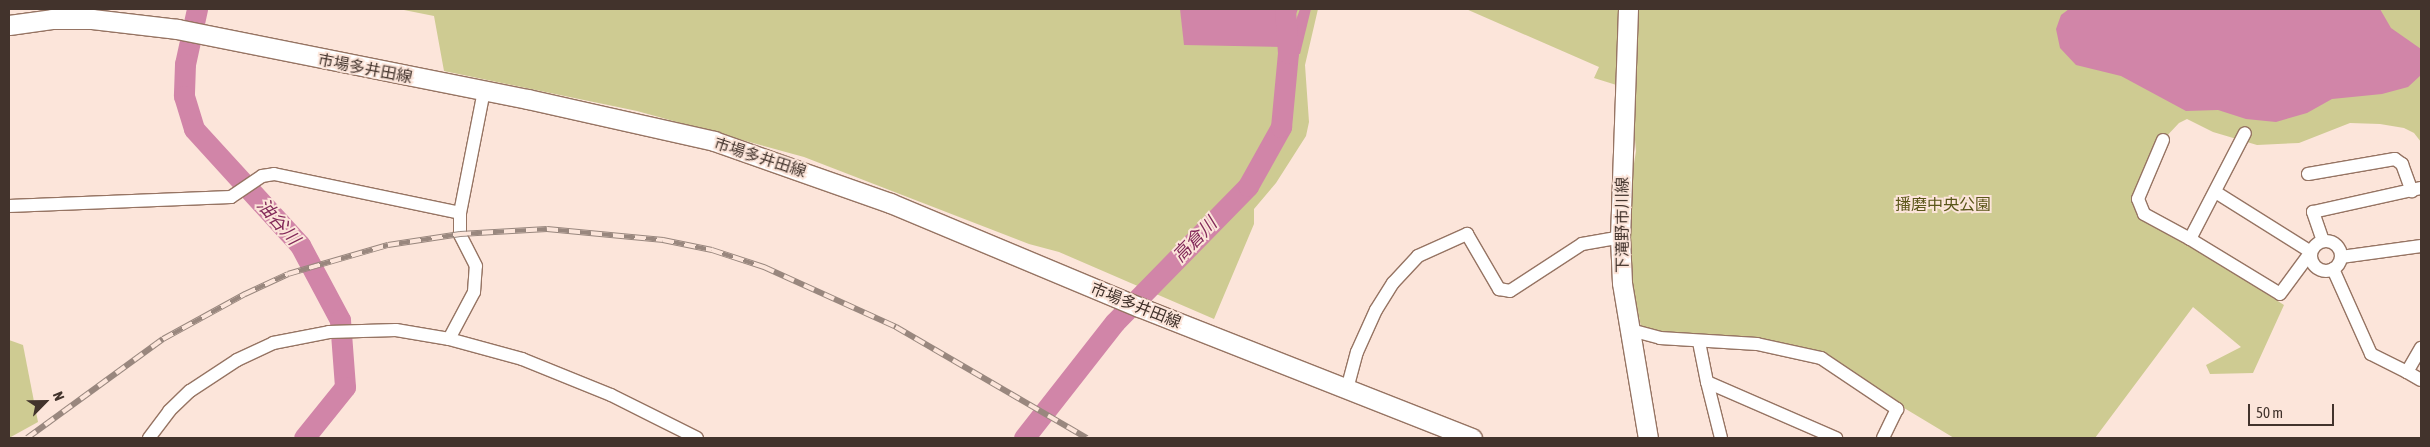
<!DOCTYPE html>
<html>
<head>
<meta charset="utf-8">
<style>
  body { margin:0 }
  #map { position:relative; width:2430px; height:447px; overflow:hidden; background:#fce5da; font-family:"Asap Condensed","Noto Sans JP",sans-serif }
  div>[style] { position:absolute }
  .green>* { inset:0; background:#cecb92 }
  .water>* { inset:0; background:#d185a8 }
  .river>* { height:21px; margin:-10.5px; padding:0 10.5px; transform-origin:10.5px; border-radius:10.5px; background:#d185a8 }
  .roads { filter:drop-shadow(1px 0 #967463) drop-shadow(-1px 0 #967463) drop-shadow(0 1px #967463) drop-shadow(0 -1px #967463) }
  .street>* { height:12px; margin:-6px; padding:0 6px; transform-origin:6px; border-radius:6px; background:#fff }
  .street>.ring { margin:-6px; padding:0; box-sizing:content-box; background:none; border:12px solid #fff; border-radius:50% }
  .secondary>* { height:19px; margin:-9.5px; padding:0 9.5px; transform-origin:9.5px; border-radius:9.5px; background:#fff }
  .rail>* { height:5.5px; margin-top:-2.75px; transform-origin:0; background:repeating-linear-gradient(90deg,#fce5da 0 11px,#99877e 0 22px); box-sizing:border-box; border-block:1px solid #99877e }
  span { translate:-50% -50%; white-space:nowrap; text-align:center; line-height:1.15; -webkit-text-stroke:4px #fce5da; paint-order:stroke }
  .street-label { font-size:16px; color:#42332c }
  .park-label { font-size:16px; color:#5b561a }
  .water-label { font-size:18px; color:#832a5a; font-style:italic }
  .frame { position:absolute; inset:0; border:10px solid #42332c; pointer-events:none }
  .north { position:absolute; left:20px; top:377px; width:50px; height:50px; -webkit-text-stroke:4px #fce5da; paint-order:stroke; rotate:67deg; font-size:14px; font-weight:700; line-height:20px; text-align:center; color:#42332c }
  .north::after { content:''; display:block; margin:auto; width:18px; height:22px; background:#42332c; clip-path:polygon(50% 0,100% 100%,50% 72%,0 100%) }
  .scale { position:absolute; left:2248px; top:404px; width:86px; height:22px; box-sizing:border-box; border:2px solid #42332c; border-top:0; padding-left:6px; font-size:15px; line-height:18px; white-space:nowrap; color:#42332c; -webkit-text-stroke:4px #fce5da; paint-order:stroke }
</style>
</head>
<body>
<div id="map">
  <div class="green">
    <div style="clip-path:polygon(399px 9px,1318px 9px,1305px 65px,1309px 122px,1306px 136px,1276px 183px,1254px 209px,1254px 224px,1214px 319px,1059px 252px,1029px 244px,804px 157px,637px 111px,444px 71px,434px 16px)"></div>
    <div style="clip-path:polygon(1466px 9px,2421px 9px,2421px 142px,2414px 133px,2404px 128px,2380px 124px,2350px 123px,2299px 143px,2257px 145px,2213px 132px,2187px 119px,2179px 123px,2163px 140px,2138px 199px,2144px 214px,2284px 305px,2253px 373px,2210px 374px,2206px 365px,2241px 347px,2193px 307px,2095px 438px,1954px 438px,1821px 358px,1699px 342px,1641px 327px,1626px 251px,1629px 195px,1636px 151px,1632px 105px,1626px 88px,1594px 78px,1599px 67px)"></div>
    <div style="clip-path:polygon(9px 340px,23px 345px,38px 422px,9px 438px)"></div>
  </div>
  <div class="water">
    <div style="clip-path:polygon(1180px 9px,1298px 9px,1283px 47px,1184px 45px)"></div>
    <div style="clip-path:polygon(1300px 9px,1311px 9px,1300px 54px,1284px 53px)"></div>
    <div style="clip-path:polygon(2069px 9px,2380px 9px,2391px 28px,2421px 49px,2421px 75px,2408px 87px,2382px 94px,2332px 99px,2307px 113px,2276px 122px,2246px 119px,2218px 110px,2186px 111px,2121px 76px,2076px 65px,2060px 48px,2056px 29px,2061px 15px)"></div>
  </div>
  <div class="river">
    <div style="left:197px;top:9px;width:56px;rotate:102.3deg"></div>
    <div style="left:185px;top:64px;width:32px;rotate:92deg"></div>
    <div style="left:184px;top:96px;width:34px;rotate:73deg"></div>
    <div style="left:194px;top:129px;width:157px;rotate:47.6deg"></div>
    <div style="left:300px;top:245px;width:85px;rotate:61.9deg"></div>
    <div style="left:340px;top:320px;width:67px;rotate:85.7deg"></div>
    <div style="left:345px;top:387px;width:65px;rotate:128.8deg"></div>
    <div style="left:1024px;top:438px;width:147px;rotate:-51.9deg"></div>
    <div style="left:1115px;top:322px;width:190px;rotate:-45.6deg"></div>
    <div style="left:1248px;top:186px;width:68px;rotate:-60.8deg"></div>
    <div style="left:1281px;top:127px;width:74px;rotate:-84.6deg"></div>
    <div style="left:1288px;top:53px;width:44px;rotate:-93.9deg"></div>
  </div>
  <div class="roads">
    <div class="street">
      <div style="left:2163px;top:140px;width:64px;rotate:113deg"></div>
      <div style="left:2138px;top:199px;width:16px;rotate:68deg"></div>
      <div style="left:2144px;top:214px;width:52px;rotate:28.5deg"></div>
      <div style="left:2190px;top:239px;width:119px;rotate:-62.6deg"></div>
      <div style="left:2308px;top:174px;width:88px;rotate:-9.8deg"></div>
      <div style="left:2395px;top:159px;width:9px;rotate:36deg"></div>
      <div style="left:2402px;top:164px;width:29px;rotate:70deg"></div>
      <div style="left:9px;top:206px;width:222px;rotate:-2.3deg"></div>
      <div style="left:231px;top:197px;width:37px;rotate:-34deg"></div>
      <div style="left:262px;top:176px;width:12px;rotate:-9deg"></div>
      <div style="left:274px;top:174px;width:190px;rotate:11.8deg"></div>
      <div style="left:2190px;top:239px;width:105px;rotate:31.4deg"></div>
      <div style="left:2280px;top:294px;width:52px;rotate:-53.6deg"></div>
      <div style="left:2311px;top:252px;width:111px;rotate:-147.9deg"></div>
      <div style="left:2323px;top:241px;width:31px;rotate:-109deg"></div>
      <div style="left:2313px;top:212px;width:111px;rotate:-12.5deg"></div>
      <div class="ring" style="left:2311px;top:241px;width:18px;height:18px"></div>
      <div style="left:2341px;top:257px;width:81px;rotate:-7.8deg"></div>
      <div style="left:2333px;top:269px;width:93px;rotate:65.9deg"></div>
      <div style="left:2371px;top:354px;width:40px;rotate:26.6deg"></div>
      <div style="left:2407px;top:372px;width:28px;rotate:-60deg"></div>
      <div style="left:1627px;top:329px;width:34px;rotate:15deg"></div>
      <div style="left:1660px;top:338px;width:97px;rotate:3.5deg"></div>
      <div style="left:1757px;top:344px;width:66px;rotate:12.3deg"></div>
      <div style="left:1821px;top:358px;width:92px;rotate:33.9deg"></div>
      <div style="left:1897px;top:409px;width:32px;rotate:116deg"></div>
      <div style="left:449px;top:339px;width:53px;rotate:-62deg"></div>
      <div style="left:474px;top:292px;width:26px;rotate:-86deg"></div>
      <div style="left:476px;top:266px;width:36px;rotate:-117deg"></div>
      <div style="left:460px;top:234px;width:21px;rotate:-90deg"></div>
      <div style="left:460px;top:213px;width:124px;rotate:-78.9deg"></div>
      <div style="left:1699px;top:342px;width:41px;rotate:78.7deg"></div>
      <div style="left:2407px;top:372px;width:16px;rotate:30deg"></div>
      <div style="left:1347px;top:389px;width:38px;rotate:-75deg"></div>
      <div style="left:1357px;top:352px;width:46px;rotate:-65.7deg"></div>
      <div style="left:1376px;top:310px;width:32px;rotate:-58deg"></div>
      <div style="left:1393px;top:283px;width:37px;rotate:-47deg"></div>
      <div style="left:1418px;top:256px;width:54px;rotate:-24.2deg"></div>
      <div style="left:1467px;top:234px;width:64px;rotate:59.8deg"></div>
      <div style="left:1499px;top:289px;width:11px;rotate:10deg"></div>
      <div style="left:1510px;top:291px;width:86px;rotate:-33.1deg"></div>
      <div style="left:1582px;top:244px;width:39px;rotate:-10deg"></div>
      <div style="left:149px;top:438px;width:34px;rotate:-53deg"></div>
      <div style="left:169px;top:411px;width:29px;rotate:-44deg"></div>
      <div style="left:190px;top:391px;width:56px;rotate:-33.4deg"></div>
      <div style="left:237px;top:360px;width:40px;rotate:-25deg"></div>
      <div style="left:273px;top:343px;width:57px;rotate:-11.1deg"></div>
      <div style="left:329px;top:332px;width:67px;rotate:-1.7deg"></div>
      <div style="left:396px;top:330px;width:54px;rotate:9.6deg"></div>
      <div style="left:449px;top:339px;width:76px;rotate:15.3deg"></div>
      <div style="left:522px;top:359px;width:96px;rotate:22deg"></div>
      <div style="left:611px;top:395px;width:96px;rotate:26.6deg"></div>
      <div style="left:1721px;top:438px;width:58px;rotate:-104deg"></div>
      <div style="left:1707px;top:382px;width:141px;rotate:23.5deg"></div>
    </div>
    <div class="secondary">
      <div style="left:1628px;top:9px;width:228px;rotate:92deg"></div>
      <div style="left:1620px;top:237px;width:46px;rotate:87.5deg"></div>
      <div style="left:1622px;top:283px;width:157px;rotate:80.5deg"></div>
      <div style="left:9px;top:25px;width:43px;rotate:-7.9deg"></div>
      <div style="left:52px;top:19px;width:40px"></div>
      <div style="left:92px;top:19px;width:86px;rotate:6.7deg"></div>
      <div style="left:177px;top:29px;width:358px;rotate:11.3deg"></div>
      <div style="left:528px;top:99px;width:191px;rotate:12.7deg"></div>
      <div style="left:714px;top:141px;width:187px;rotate:19.4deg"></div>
      <div style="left:890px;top:203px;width:270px;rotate:22.7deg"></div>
      <div style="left:1139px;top:307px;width:358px;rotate:21.5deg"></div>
    </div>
  </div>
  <div class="rail">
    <div style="left:27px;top:438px;width:168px;rotate:-36.1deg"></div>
    <div style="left:163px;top:339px;width:94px;rotate:-28.8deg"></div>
    <div style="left:245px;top:294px;width:47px;rotate:-24.9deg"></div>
    <div style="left:288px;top:274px;width:104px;rotate:-16.2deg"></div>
    <div style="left:388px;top:245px;width:73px;rotate:-8.7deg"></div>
    <div style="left:460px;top:234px;width:87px;rotate:-3.3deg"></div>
    <div style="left:547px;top:229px;width:117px;rotate:5.4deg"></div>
    <div style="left:663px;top:240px;width:50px;rotate:11.5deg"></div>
    <div style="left:712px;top:250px;width:55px;rotate:18.1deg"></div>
    <div style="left:764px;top:267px;width:145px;rotate:24.4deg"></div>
    <div style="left:896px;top:327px;width:221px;rotate:30.2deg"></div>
  </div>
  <div class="street-label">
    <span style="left:365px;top:68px;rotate:11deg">市場多井田線</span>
    <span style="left:760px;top:157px;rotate:18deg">市場多井田線</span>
    <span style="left:1622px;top:225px;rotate:-90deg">下滝野市川線</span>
    <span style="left:1136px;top:305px;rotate:22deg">市場多井田線</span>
  </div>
  <div class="park-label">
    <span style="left:1943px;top:204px">播磨中央公園</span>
  </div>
  <div class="water-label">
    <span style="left:278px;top:222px;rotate:49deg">油谷川</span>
    <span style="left:1195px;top:240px;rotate:-46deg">高倉川</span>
  </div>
  <div class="frame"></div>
  <div class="north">N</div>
  <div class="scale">50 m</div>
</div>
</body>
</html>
